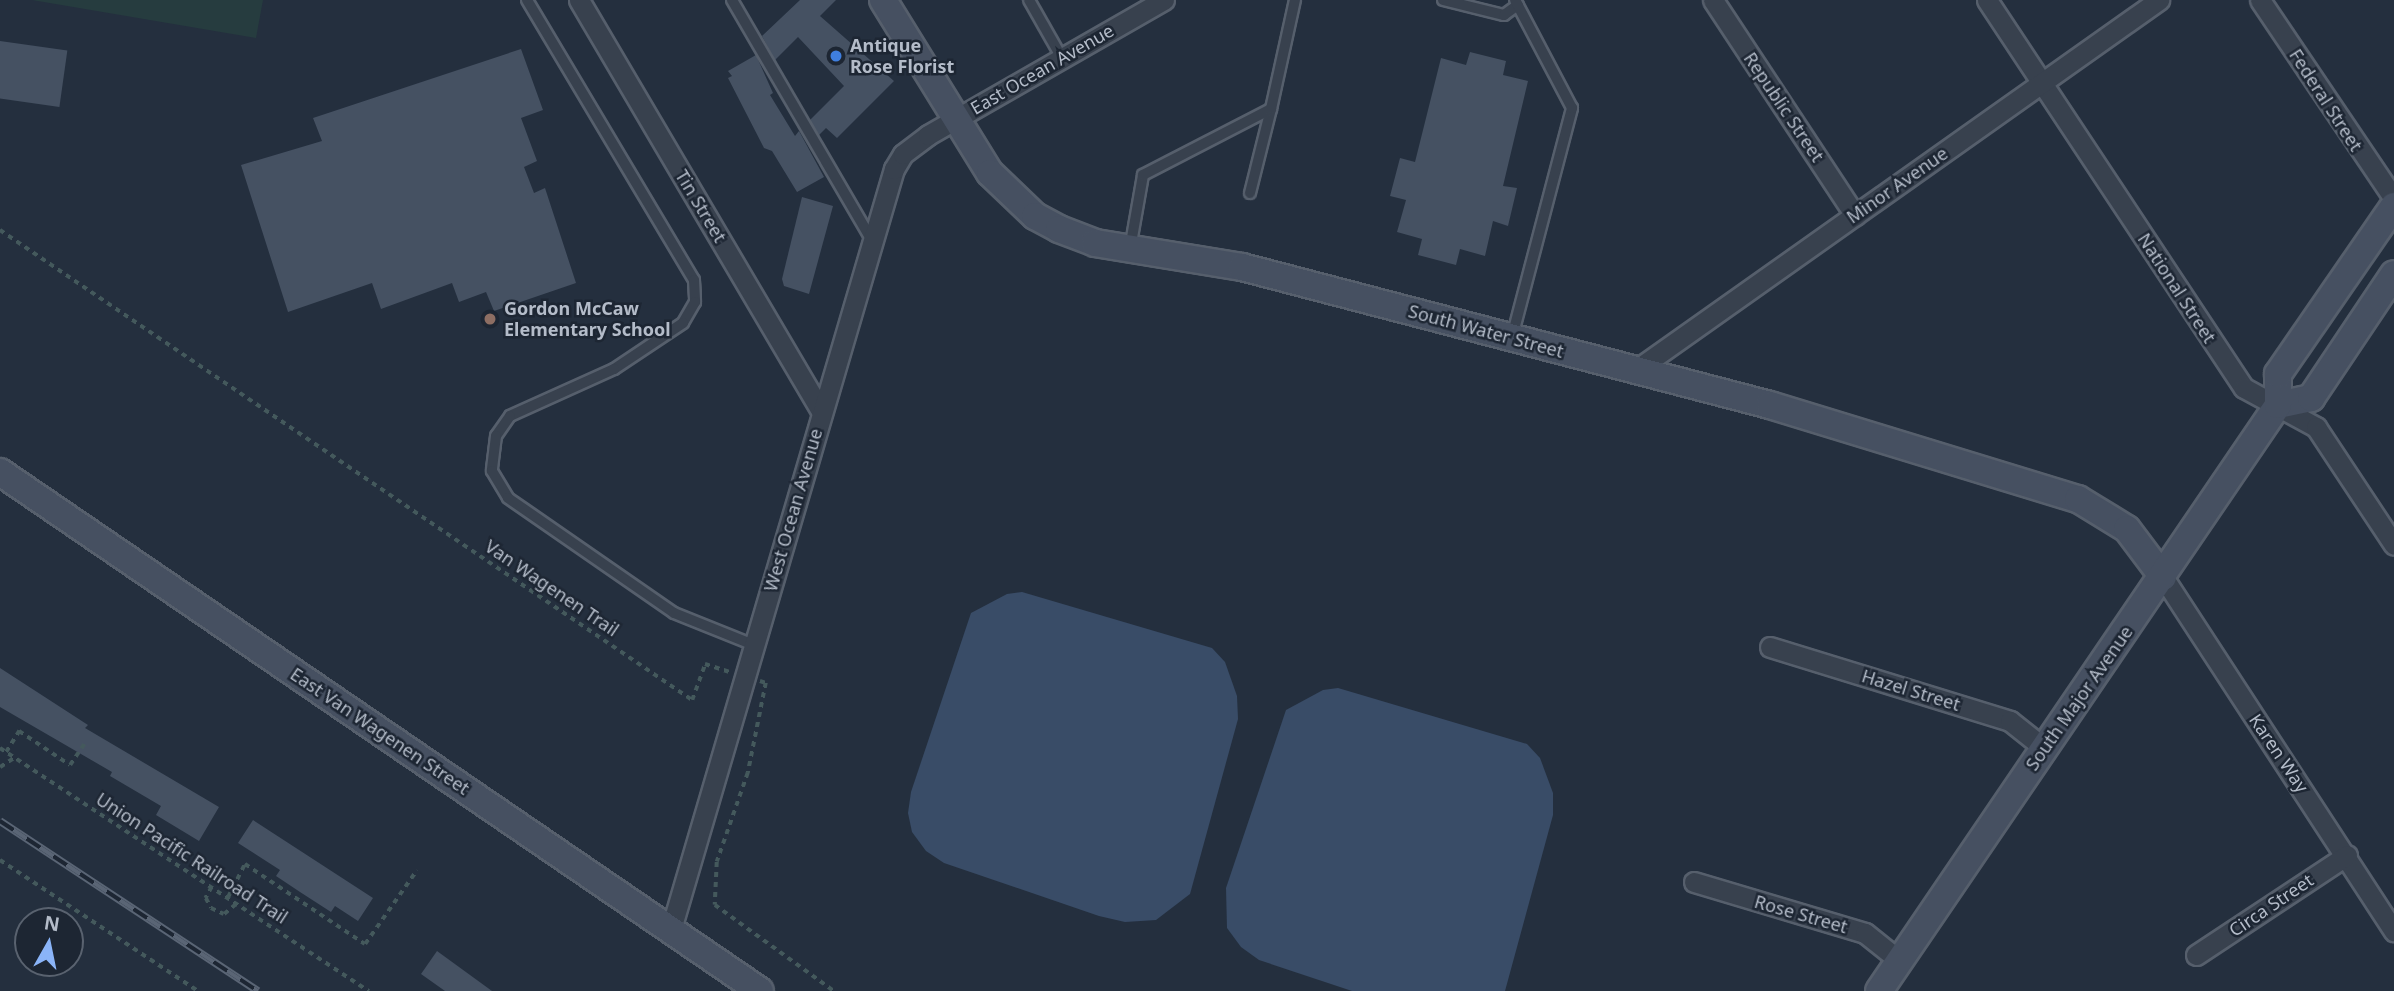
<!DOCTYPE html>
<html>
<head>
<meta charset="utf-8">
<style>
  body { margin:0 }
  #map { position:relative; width:2394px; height:991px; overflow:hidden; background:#242f3e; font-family:"Noto Sans",sans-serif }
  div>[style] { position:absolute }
  .green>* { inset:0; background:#263c3f }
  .water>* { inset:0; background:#394c67 }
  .building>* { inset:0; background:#455162; transform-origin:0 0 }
  .path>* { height:3.5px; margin-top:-1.75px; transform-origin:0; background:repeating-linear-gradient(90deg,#44595c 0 5px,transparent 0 10px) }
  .roads { filter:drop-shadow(2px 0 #565f6c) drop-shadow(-2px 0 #565f6c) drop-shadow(0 2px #565f6c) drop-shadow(0 -2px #565f6c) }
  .lane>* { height:10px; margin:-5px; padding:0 5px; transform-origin:5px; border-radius:5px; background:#38414e }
  .street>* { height:19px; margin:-9.5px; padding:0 9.5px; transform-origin:9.5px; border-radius:9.5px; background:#38414e }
  .secondary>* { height:26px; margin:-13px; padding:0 13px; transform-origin:13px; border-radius:13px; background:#465061 }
  .rail>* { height:8px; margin-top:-4px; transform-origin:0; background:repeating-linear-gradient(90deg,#1d2633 0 16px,#5a6575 0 32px); box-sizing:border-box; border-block:2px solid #5a6575 }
  .dots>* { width:19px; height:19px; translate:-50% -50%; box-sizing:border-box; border:4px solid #1d2633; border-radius:50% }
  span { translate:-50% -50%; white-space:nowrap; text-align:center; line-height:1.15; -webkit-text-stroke:5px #1d2633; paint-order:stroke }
  .poi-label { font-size:18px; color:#b4bcc9; font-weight:700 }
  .left { translate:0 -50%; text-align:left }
  .street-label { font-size:18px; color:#b4bcc9 }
  .north { position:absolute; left:14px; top:907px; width:70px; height:70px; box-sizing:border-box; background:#1d2633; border:2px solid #59626f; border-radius:50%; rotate:9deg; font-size:19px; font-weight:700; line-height:28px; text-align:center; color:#b4bcc9 }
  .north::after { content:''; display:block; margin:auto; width:24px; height:32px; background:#8ab4f8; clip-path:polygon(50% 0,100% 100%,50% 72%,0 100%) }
</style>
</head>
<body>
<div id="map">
  <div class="green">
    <div style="clip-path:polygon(32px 0,263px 0,256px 38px)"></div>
  </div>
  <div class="water">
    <div style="clip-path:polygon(1022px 592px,1212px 648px,1225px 662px,1237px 696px,1238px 719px,1190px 894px,1156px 920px,1125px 922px,1099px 916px,944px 863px,926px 851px,912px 832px,908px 813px,911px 792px,971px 613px,1007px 594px)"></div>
    <div style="clip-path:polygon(1338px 688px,1527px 744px,1540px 758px,1553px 793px,1553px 815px,1505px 991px,1352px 991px,1259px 960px,1241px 947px,1227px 928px,1226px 888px,1286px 710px,1323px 690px)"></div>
  </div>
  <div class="building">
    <div style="clip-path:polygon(800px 0,836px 0,820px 16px,894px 81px,837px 138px,826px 128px,819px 135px,810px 120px,844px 86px,798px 37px,775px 60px,762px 36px)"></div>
    <div style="left:0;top:41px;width:68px;height:57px;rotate:8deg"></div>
    <div style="clip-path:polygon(521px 49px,543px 110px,521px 118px,537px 161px,524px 167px,534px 193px,545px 188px,576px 283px,494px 311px,486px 292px,459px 302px,452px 283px,381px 309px,372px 283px,288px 312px,241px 165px,322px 141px,313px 118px)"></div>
    <div style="clip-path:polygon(1470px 52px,1506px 61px,1503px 75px,1528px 81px,1503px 186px,1517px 188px,1508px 226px,1493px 221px,1485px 256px,1460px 249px,1456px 265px,1418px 255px,1422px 239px,1397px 232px,1406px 200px,1390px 196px,1400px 158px,1415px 162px,1441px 58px,1466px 65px)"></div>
    <div style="clip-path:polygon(756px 55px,773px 93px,770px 95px,795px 136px,799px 131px,824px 177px,797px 192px,772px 151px,764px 148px,728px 78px,732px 76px,728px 71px)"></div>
    <div style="clip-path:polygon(802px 197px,833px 206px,809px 294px,784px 286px,782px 279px)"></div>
    <div style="clip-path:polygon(0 668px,88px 725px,85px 728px,219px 807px,199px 841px,156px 815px,161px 806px,110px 776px,112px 772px,0 707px)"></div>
    <div style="clip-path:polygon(253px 820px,373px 898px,358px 921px,335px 906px,331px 912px,300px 892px,276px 876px,280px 870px,238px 843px)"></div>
    <div style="clip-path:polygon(437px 951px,492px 991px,445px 991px,421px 974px)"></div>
  </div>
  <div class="path">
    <div style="left:0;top:230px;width:837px;rotate:34.18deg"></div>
    <div style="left:692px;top:700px;width:38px;rotate:-70deg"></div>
    <div style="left:705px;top:664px;width:26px;rotate:18deg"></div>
    <div style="left:760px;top:681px;width:6px;rotate:18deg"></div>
    <div style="left:766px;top:683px;width:92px;rotate:101.3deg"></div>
    <div style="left:748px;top:773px;width:94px;rotate:109.2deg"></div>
    <div style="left:717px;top:862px;width:43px;rotate:92.7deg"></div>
    <div style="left:715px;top:905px;width:147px;rotate:35.9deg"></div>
    <div style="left:0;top:748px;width:442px;rotate:33.4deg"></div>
    <div style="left:6px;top:752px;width:25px;rotate:-58deg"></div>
    <div style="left:19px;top:731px;width:61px;rotate:33.7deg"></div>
    <div style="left:70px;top:765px;width:27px;rotate:-56deg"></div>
    <div style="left:0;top:767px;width:17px;rotate:-33deg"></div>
    <div style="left:0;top:860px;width:237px;rotate:33.5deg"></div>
    <div style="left:212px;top:887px;width:13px;rotate:119deg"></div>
    <div style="left:206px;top:898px;width:11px;rotate:63deg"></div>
    <div style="left:211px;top:908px;width:14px;rotate:25deg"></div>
    <div style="left:224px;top:914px;width:17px;rotate:-40deg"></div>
    <div style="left:228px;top:897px;width:37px;rotate:-63deg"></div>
    <div style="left:245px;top:864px;width:144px;rotate:33.7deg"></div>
    <div style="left:365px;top:944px;width:90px;rotate:-54.9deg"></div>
  </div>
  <div class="roads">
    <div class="lane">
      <div style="left:527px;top:0;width:326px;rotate:59.2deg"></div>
      <div style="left:694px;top:280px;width:22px;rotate:87deg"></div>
      <div style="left:695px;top:302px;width:24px;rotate:120deg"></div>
      <div style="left:683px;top:323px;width:83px;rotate:146.3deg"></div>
      <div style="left:614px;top:369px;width:114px;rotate:155.7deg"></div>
      <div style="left:510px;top:416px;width:24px;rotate:125deg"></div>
      <div style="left:496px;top:436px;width:35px;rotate:97deg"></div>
      <div style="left:492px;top:471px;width:31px;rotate:59deg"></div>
      <div style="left:508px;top:498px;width:202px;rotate:34.7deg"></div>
      <div style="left:674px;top:613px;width:86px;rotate:21.8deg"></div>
      <div style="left:732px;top:0;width:279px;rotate:59.8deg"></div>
      <div style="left:1029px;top:0;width:67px;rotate:60.4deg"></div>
      <div style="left:1443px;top:0;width:63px;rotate:13.8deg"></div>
      <div style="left:1504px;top:15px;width:17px;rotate:-36deg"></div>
      <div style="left:1250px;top:193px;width:87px;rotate:-76deg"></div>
      <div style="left:1130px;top:249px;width:75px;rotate:-80deg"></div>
      <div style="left:1143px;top:175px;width:144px;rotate:-27.3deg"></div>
      <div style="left:1271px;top:109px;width:112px;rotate:-77.6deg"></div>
      <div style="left:1512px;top:337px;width:237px;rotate:-75.3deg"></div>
      <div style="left:1572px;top:108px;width:122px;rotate:-117.8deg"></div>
    </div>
    <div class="street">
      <div style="left:579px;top:0;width:478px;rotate:59.5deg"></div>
      <div style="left:1713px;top:0;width:258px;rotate:56.6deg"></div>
      <div style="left:1987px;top:0;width:465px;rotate:56.5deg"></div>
      <div style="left:2244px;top:388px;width:82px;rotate:28.4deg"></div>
      <div style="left:2316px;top:427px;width:141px;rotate:56.5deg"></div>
      <div style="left:2260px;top:0;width:240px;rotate:56deg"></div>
      <div style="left:1636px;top:370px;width:641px;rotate:-35.28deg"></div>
      <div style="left:2163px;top:577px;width:423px;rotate:56.9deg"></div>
      <div style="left:1770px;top:647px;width:251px;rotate:17.1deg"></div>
      <div style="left:2010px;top:721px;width:43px;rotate:38.5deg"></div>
      <div style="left:1694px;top:882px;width:178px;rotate:16.6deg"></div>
      <div style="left:1865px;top:933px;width:45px;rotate:38.7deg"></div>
      <div style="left:671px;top:929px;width:792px;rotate:-73.65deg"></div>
      <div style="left:894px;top:169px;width:17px;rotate:-59deg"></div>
      <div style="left:903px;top:154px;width:31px;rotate:-37deg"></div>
      <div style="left:928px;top:135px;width:272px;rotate:-29.8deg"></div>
      <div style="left:2196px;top:955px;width:181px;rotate:-33.5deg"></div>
    </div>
    <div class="secondary">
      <div style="left:883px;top:0;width:203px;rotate:58.3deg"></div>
      <div style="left:990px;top:173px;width:62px;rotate:43.7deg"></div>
      <div style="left:1035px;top:216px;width:27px;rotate:28deg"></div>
      <div style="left:1059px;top:229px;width:39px;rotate:21deg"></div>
      <div style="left:1095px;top:243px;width:149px;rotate:9.3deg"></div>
      <div style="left:1242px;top:267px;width:546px;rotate:14.65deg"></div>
      <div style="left:1770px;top:405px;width:322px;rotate:17deg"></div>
      <div style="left:2078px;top:499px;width:57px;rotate:31.5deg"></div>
      <div style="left:2127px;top:529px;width:60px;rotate:53.1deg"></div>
      <div style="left:2278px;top:405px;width:34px;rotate:-12deg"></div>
      <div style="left:2311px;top:398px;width:149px;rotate:-56.2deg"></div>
      <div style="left:0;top:472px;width:920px;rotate:34.33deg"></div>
      <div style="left:1879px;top:991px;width:709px;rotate:-55.75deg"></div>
      <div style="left:2278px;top:405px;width:31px;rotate:-90deg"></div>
      <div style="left:2278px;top:374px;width:204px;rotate:-55.4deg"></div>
    </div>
  </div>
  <div class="rail">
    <div style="left:0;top:821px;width:309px;rotate:33.4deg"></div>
  </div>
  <div class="dots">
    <div style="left:836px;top:56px;background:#3f7fe0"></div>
    <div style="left:490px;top:319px;background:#8d6e63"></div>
  </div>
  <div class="poi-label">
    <span class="left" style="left:850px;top:56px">Antique<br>Rose Florist</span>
    <span class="left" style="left:504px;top:319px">Gordon McCaw<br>Elementary School</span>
  </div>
  <div class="street-label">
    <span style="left:1042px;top:69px;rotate:-30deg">East Ocean Avenue</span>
    <span style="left:2326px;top:100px;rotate:57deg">Federal Street</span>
    <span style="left:1784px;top:107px;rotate:56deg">Republic Street</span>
    <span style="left:1897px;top:185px;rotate:-35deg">Minor Avenue</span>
    <span style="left:701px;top:206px;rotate:59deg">Tin Street</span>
    <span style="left:2177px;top:288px;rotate:57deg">National Street</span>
    <span style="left:1486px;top:331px;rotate:15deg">South Water Street</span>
    <span style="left:793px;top:510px;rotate:-74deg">West Ocean Avenue</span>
    <span style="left:552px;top:588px;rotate:34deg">Van Wagenen Trail</span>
    <span style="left:1911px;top:690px;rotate:17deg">Hazel Street</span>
    <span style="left:2079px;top:698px;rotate:-55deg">South Major Avenue</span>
    <span style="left:380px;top:731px;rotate:34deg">East Van Wagenen Street</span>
    <span style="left:2279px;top:753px;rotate:56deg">Karen Way</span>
    <span style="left:192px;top:858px;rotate:33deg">Union Pacific Railroad Trail</span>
    <span style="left:2271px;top:905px;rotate:-34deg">Circa Street</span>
    <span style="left:1801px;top:914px;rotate:16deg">Rose Street</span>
  </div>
  <div class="north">N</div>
</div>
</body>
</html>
